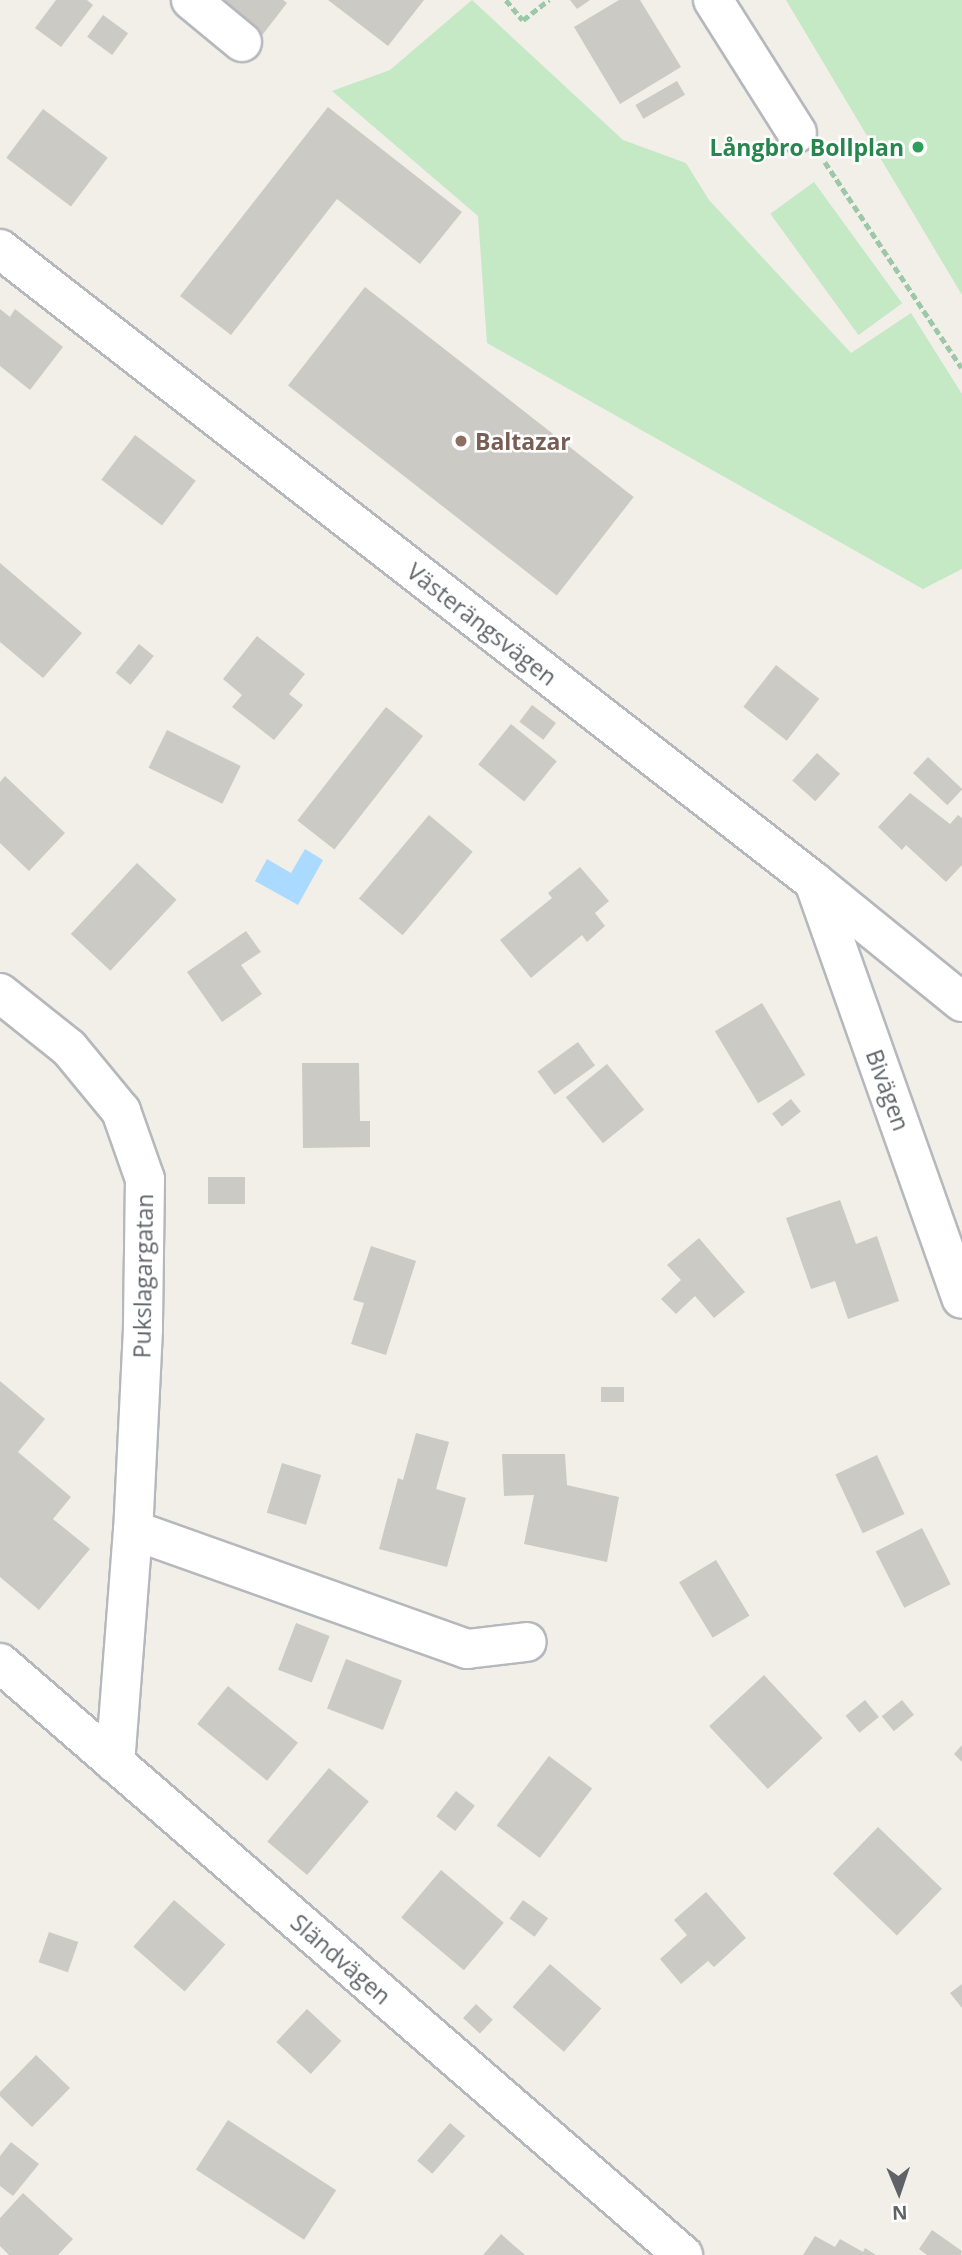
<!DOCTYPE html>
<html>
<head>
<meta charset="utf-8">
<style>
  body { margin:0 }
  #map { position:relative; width:962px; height:2255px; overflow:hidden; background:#f1efe8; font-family:"Open Sans",sans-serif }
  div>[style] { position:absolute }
  .green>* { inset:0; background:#c5e8c5; transform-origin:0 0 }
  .water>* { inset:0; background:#aadaff }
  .building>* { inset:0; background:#cccac5; transform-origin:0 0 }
  .path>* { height:4.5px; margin-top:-2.25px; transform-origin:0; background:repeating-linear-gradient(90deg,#9cc7a9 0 7px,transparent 0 10.5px) }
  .roads { filter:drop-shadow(2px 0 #b5b8bc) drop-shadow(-2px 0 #b5b8bc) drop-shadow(0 2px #b5b8bc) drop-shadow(0 -2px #b5b8bc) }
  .street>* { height:38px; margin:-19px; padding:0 19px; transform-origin:19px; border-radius:19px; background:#fff }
  .dots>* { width:19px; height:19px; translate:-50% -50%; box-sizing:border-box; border:4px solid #fff; border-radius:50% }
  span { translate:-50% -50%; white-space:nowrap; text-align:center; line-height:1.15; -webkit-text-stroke:5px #fff; paint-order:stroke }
  .leisure-label { font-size:23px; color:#27864d; font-weight:700 }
  .right { translate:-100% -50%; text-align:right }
  .education-label { font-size:23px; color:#785e54; font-weight:700 }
  .left { translate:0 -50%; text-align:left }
  .street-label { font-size:23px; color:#5f6368 }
  .north { position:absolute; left:864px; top:2157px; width:70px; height:70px; -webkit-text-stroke:5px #fff; paint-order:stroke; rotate:178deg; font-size:19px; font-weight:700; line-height:28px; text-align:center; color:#5f6368 }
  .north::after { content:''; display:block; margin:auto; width:24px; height:32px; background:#5f6368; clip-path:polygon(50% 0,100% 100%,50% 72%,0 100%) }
</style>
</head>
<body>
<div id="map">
  <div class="green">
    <div style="clip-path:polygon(472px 0,623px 140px,686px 163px,709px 200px,851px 353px,911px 313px,962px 394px,962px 569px,923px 589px,487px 343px,478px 216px,332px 91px,390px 70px)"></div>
    <div style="clip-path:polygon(786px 0,962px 0,962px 295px)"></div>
    <div style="left:814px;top:182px;width:150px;height:54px;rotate:54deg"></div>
  </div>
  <div class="water">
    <div style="clip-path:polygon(305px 849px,323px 860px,298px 905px,255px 881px,267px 859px,291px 873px)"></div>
  </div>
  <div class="building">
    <div style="clip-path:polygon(56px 0,87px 0,93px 5px,61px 47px,35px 28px)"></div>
    <div style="clip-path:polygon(211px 0,283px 0,287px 3px,260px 38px)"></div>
    <div style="clip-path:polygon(328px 0,424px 0,388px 46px)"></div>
    <div style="clip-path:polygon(570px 0,590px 0,577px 9px)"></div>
    <div style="clip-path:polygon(619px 0,640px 0,681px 67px,620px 104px,574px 27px)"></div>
    <div style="left:103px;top:15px;width:31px;height:27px;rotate:36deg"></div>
    <div style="left:677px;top:81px;width:16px;height:48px;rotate:60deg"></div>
    <div style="clip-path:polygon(328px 107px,462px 212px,420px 264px,337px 199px,231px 335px,180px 296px)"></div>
    <div style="left:43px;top:109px;width:81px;height:61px;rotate:37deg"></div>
    <div style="left:365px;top:287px;width:341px;height:125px;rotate:38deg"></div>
    <div style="clip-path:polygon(0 309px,10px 317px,15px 309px,63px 347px,30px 390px,0 366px)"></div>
    <div style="left:135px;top:435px;width:76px;height:56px;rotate:37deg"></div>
    <div style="clip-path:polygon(0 563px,82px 633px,43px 678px,0 642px)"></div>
    <div style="clip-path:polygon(257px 636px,305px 674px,289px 694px,303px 705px,274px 740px,232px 707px,242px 695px,223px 679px)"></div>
    <div style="left:139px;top:644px;width:19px;height:37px;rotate:39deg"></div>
    <div style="left:776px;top:665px;width:55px;height:53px;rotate:38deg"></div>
    <div style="left:532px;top:705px;width:30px;height:21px;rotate:37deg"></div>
    <div style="left:386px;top:707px;width:47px;height:144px;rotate:38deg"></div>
    <div style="left:511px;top:724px;width:59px;height:52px;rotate:39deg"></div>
    <div style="left:167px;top:730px;width:82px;height:42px;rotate:26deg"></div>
    <div style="left:817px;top:753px;width:31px;height:37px;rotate:42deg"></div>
    <div style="left:928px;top:757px;width:47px;height:22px;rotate:43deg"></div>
    <div style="clip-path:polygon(5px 776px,65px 833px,29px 871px,0 843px,0 782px)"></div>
    <div style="clip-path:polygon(910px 793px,950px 824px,958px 815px,962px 818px,962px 865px,946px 882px,906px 845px,902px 850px,878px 827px)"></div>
    <div style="left:429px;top:815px;width:57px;height:109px;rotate:40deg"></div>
    <div style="left:137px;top:863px;width:54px;height:97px;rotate:43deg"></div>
    <div style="clip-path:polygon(580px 867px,609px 901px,595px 913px,605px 926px,587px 942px,582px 935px,531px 978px,500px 940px,552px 898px,548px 893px)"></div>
    <div style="clip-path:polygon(246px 931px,261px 952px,241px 965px,262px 994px,222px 1022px,187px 972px)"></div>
    <div style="left:762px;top:1003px;width:84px;height:55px;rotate:59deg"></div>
    <div style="left:578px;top:1042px;width:29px;height:50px;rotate:54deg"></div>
    <div style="clip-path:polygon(302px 1063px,359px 1063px,360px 1121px,370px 1121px,370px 1147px,303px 1148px)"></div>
    <div style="left:607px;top:1064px;width:59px;height:53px;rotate:51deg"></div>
    <div style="left:791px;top:1099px;width:16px;height:24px;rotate:52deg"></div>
    <div style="left:245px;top:1177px;width:27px;height:37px;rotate:90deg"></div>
    <div style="clip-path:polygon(840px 1200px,856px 1244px,877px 1236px,899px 1301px,848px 1319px,835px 1281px,811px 1289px,786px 1218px)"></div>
    <div style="clip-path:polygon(699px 1238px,745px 1292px,714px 1318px,695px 1296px,676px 1314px,661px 1299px,681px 1280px,667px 1265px)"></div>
    <div style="clip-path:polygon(371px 1246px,416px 1261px,386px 1355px,351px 1344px,364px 1303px,353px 1300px)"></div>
    <div style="clip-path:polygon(0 1381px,45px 1419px,18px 1452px,71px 1497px,53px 1519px,90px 1549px,39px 1610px,0 1577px)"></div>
    <div style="left:624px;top:1387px;width:15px;height:23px;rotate:90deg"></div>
    <div style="clip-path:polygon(416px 1433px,449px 1442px,436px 1489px,466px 1498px,447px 1567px,379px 1549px,398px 1478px,403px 1480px)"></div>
    <div style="clip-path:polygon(502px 1454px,565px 1454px,567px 1485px,619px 1497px,607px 1562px,524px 1544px,534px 1495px,504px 1496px)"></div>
    <div style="left:877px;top:1455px;width:65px;height:46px;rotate:65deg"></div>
    <div style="left:282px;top:1463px;width:41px;height:52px;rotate:17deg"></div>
    <div style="left:922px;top:1528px;width:63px;height:52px;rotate:63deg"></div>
    <div style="left:716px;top:1560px;width:65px;height:43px;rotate:59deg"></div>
    <div style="left:296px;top:1623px;width:36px;height:50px;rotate:21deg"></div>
    <div style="left:346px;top:1659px;width:60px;height:53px;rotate:21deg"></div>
    <div style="left:764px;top:1675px;width:86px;height:75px;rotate:47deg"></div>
    <div style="left:228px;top:1686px;width:90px;height:49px;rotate:39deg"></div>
    <div style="left:865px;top:1700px;width:22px;height:25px;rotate:51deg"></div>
    <div style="left:902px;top:1700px;width:19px;height:26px;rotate:51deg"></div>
    <div style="clip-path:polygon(962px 1745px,962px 1762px,954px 1754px)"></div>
    <div style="left:549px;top:1756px;width:54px;height:87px;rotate:37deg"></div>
    <div style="left:329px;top:1768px;width:52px;height:96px;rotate:40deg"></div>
    <div style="left:456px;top:1791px;width:24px;height:32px;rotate:38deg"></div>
    <div style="left:878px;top:1827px;width:89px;height:65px;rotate:44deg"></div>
    <div style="left:441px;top:1870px;width:82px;height:62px;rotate:40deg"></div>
    <div style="clip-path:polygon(706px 1892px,746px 1938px,714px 1967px,708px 1961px,681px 1984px,660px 1959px,687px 1935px,674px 1920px)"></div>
    <div style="left:174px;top:1900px;width:68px;height:62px;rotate:41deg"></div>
    <div style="left:523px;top:1900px;width:31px;height:23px;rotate:36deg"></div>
    <div style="left:49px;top:1932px;width:31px;height:32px;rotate:19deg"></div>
    <div style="left:550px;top:1964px;width:68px;height:57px;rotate:41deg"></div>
    <div style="clip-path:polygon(962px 1984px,962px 2008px,950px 1993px)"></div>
    <div style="left:476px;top:2004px;width:23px;height:19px;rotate:43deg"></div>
    <div style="left:307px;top:2009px;width:47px;height:45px;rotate:43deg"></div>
    <div style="clip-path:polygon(36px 2055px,70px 2088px,32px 2127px,0 2096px,0 2092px)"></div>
    <div style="left:228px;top:2120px;width:129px;height:59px;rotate:33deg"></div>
    <div style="left:450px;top:2123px;width:20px;height:50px;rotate:41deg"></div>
    <div style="clip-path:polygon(11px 2142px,39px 2164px,13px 2196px,0 2186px,0 2156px)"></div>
    <div style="clip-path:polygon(23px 2193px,73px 2239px,58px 2255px,9px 2255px,0 2246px,0 2218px)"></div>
    <div style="clip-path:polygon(932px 2230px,962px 2251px,961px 2255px,927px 2255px,919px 2249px)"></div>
    <div style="clip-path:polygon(501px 2234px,525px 2255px,483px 2255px)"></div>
    <div style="clip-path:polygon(815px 2236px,835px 2247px,840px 2239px,863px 2252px,865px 2248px,876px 2255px,803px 2255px)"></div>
  </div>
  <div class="path">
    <div style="left:506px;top:0;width:26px;rotate:50deg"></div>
    <div style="left:523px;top:20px;width:33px;rotate:-38deg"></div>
    <div style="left:825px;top:162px;width:247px;rotate:56.4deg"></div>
  </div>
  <div class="roads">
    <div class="street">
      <div style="left:191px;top:0;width:66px;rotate:39.5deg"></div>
      <div style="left:713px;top:0;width:157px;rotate:57.7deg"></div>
      <div style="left:0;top:249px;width:1030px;rotate:37.86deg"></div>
      <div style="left:813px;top:881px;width:192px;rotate:39.1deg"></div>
      <div style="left:814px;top:882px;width:442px;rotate:70.5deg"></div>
      <div style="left:0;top:993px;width:88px;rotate:38.6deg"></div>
      <div style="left:69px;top:1048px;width:82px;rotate:50.5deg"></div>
      <div style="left:121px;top:1111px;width:72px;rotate:70.6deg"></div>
      <div style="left:145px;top:1179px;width:150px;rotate:90.8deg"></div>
      <div style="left:143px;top:1329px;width:201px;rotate:92.8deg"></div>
      <div style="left:133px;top:1530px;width:234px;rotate:94.4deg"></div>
      <div style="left:133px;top:1530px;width:355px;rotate:19.6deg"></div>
      <div style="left:467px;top:1649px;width:60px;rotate:-6.7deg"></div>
      <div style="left:0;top:1663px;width:904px;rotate:40.92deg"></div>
    </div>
  </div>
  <div class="dots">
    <div style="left:918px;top:147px;background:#2e9e5b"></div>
    <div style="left:461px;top:441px;background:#8d6e63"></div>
  </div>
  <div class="leisure-label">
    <span class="right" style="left:904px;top:147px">Långbro Bollplan</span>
  </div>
  <div class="education-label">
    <span class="left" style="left:475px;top:441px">Baltazar</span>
  </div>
  <div class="street-label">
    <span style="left:482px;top:624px;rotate:38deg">Västerängsvägen</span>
    <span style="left:888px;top:1090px;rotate:70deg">Bivägen</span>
    <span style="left:143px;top:1276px;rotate:-89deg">Pukslagargatan</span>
    <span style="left:341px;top:1959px;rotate:41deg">Sländvägen</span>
  </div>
  <div class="north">N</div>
</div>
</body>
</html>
